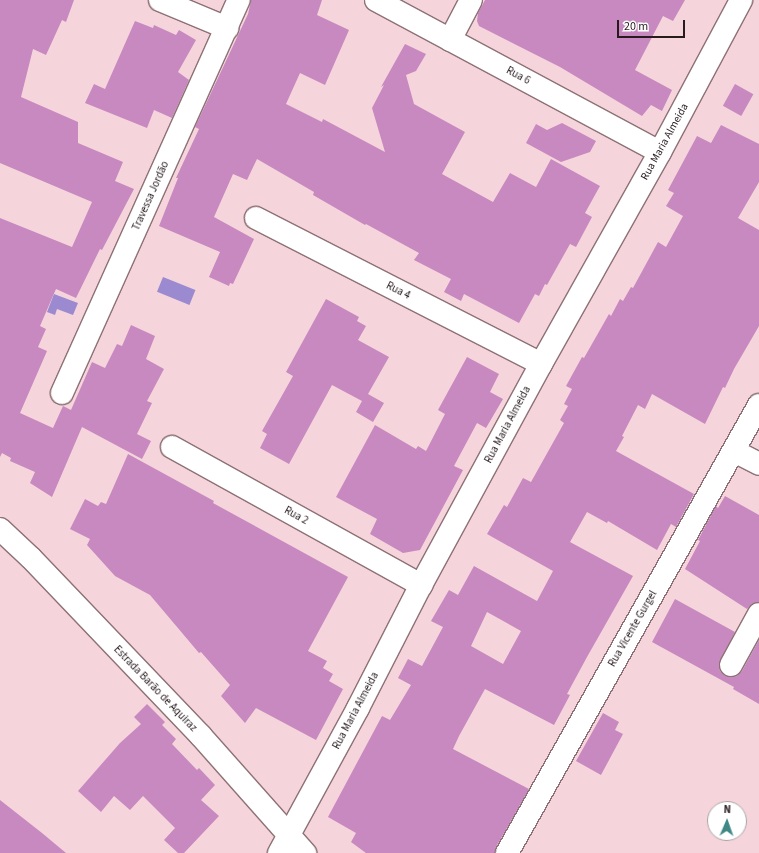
<!DOCTYPE html>
<html>
<head>
<meta charset="utf-8">
<style>
  body { margin:0 }
  #map { position:relative; width:759px; height:853px; overflow:hidden; background:#f5d5db; font-family:"Source Sans 3",sans-serif }
  div>[style] { position:absolute }
  .water>* { inset:0; background:#9c8ad0; transform-origin:0 0 }
  .building>* { inset:0; background:#c789c0; transform-origin:0 0 }
  .roads { filter:drop-shadow(1px 0 #8d7176) drop-shadow(-1px 0 #8d7176) drop-shadow(0 1px #8d7176) drop-shadow(0 -1px #8d7176) }
  .minor>* { height:22px; margin:-11px; padding:0 11px; transform-origin:11px; border-radius:11px; background:#fff }
  .tertiary>* { height:22px; margin:-11px; padding:0 11px; transform-origin:11px; border-radius:11px; background:#fff }
  span { translate:-50% -50%; white-space:nowrap; text-align:center; line-height:1.15; -webkit-text-stroke:4px #fff; paint-order:stroke }
  .street-label { font-size:11px; color:#271b1e }
  .north { position:absolute; left:707px; top:801px; width:40px; height:40px; box-sizing:border-box; background:#fff; border:1px solid #a9a4a5; border-radius:50%; rotate:2deg; font-size:11px; font-weight:700; line-height:16px; text-align:center; color:#271b1e }
  .north::after { content:''; display:block; margin:auto; width:14px; height:18px; background:#408885; clip-path:polygon(50% 0,100% 100%,50% 72%,0 100%) }
  .scale { position:absolute; left:617px; top:20px; width:68px; height:18px; box-sizing:border-box; border:2px solid #271b1e; border-top:0; padding-left:5px; font-size:12px; line-height:14px; white-space:nowrap; color:#271b1e; -webkit-text-stroke:3px #fff; paint-order:stroke }
</style>
</head>
<body>
<div id="map">
  <div class="water">
    <div style="left:163px;top:277px;width:35px;height:16px;rotate:22deg"></div>
    <div style="clip-path:polygon(54px 294px,78px 303px,73px 315px,57px 309px,55px 315px,47px 312px)"></div>
  </div>
  <div class="building">
    <div style="clip-path:polygon(0 0,74px 0,66px 22px,62px 20px,46px 55px,33px 49px,21px 97px,78px 122px,78px 143px,123px 162px,115px 181px,134px 189px,102px 250px,100px 249px,76px 298px,56px 289px,40px 326px,46px 329px,38px 347px,47px 351px,20px 413px,53px 428px,63px 406px,71px 410px,92px 362px,105px 368px,117px 344px,122px 346px,131px 325px,155px 336px,146px 359px,164px 369px,147px 401px,152px 403px,137px 434px,151px 441px,142px 459px,82px 427px,52px 497px,30px 483px,35px 472px,10px 461px,11px 458px,2px 453px,0 457px,0 218px,72px 247px,92px 202px,0 163px)"></div>
    <div style="clip-path:polygon(251px 0,322px 0,317px 15px,349px 30px,325px 85px,300px 73px,286px 104px,322px 122px,323px 119px,385px 152px,372px 108px,384px 85px,381px 87px,405px 44px,426px 54px,416px 71px,406px 75px,414px 104px,465px 132px,442px 174px,493px 202px,510px 173px,536px 187px,551px 159px,600px 186px,585px 213px,592px 217px,576px 247px,570px 244px,547px 285px,545px 284px,539px 296px,535px 294px,519px 323px,464px 294px,461px 301px,444px 292px,451px 279px,414px 260px,419px 253px,366px 224px,365px 225px,313px 195px,314px 192px,257px 159px,247px 180px,233px 174px,214px 217px,254px 239px,233px 284px,230px 283px,229px 286px,209px 277px,220px 252px,159px 226px,178px 178px,176px 178px,199px 129px,195px 127px,248px 14px)"></div>
    <div style="clip-path:polygon(485px 0,685px 0,673px 21px,663px 16px,635px 70px,672px 90px,662px 111px,651px 105px,642px 116px,560px 67px,479px 26px,477px 21px,478px 13px)"></div>
    <div style="clip-path:polygon(135px 21px,153px 28px,154px 25px,176px 35px,179px 30px,196px 40px,178px 72px,189px 80px,172px 118px,154px 110px,147px 128px,85px 103px,94px 84px,105px 89px)"></div>
    <div style="left:735px;top:84px;width:21px;height:25px;rotate:29deg"></div>
    <div style="clip-path:polygon(562px 123px,596px 141px,590px 152px,561px 162px,526px 143px,536px 124px,547px 130px)"></div>
    <div style="clip-path:polygon(evenodd,721px 125px,759px 144px,759px 182px,738px 218px,759px 230px,759px 326px,734px 369px,725px 388px,723px 387px,705px 424px,652px 394px,645px 409px,638px 405px,622px 436px,624px 437px,616px 451px,694px 494px,676px 527px,671px 524px,657px 550px,608px 521px,607px 523px,587px 512px,570px 542px,633px 576px,587px 657px,567px 694px,570px 695px,554px 725px,485px 689px,459px 736px,453px 749px,529px 789px,496px 847px,495px 853px,366px 853px,351px 842px,356px 833px,328px 817px,382px 716px,390px 720px,411px 685px,398px 678px,408px 659px,422px 666px,443px 627px,431px 621px,449px 590px,458px 595px,474px 566px,537px 601px,553px 571px,487px 534px,504px 505px,507px 507px,523px 478px,531px 482px,564px 423px,560px 420px,568px 406px,564px 404px,572px 389px,566px 386px,582px 357px,584px 358px,609px 314px,611px 316px,620px 299px,623px 301px,631px 287px,633px 288px,658px 242px,666px 247px,683px 216px,666px 206px,674px 193px,668px 190px,697px 136px,711px 143px,721px 125px,487px 612px,521px 631px,503px 664px,471px 646px,487px 612px)"></div>
    <div style="clip-path:polygon(326px 299px,359px 317px,357px 321px,366px 326px,358px 340px,389px 357px,368px 394px,384px 403px,373px 422px,356px 412px,362px 401px,332px 385px,289px 464px,260px 448px,267px 434px,262px 431px,293px 376px,286px 372px)"></div>
    <div style="clip-path:polygon(467px 357px,499px 374px,490px 392px,503px 399px,486px 428px,477px 423px,454px 466px,463px 470px,420px 550px,403px 553px,370px 534px,377px 519px,336px 497px,375px 425px,416px 449px,418px 446px,426px 451px,445px 414px,438px 410px)"></div>
    <div style="clip-path:polygon(128px 454px,214px 501px,213px 503px,348px 577px,308px 651px,327px 661px,323px 668px,333px 674px,329px 681px,343px 689px,316px 740px,256px 708px,245px 723px,221px 696px,230px 685px,201px 652px,199px 653px,150px 595px,115px 576px,87px 545px,90px 539px,70px 529px,85px 499px,98px 506px,101px 502px,106px 504px)"></div>
    <div style="clip-path:polygon(725px 496px,759px 515px,759px 602px,752px 604px,747px 609px,685px 569px,700px 541px,698px 540px,716px 506px,718px 508px)"></div>
    <div style="clip-path:polygon(675px 599px,735px 632px,719px 665px,720px 671px,725px 676px,732px 677px,737px 676px,742px 671px,759px 640px,759px 704px,733px 689px,734px 687px,652px 642px)"></div>
    <div style="clip-path:polygon(147px 704px,165px 722px,162px 725px,176px 739px,172px 744px,197px 770px,199px 768px,215px 785px,201px 800px,219px 816px,184px 853px,178px 853px,164px 840px,175px 828px,143px 796px,130px 810px,114px 796px,101px 812px,78px 791px,120px 743px,141px 724px,134px 717px)"></div>
    <div style="clip-path:polygon(603px 713px,619px 722px,615px 730px,623px 734px,601px 775px,576px 761px)"></div>
    <div style="clip-path:polygon(0 800px,42px 833px,66px 853px,0 853px)"></div>
  </div>
  <div class="roads">
    <div class="minor">
      <div style="left:160px;top:0;width:73px;rotate:22.7deg"></div>
      <div style="left:376px;top:0;width:322px;rotate:28.2deg"></div>
      <div style="left:450px;top:40px;width:45px;rotate:-62.3deg"></div>
      <div style="left:256px;top:218px;width:320px;rotate:27.1deg"></div>
      <div style="left:62px;top:393px;width:431px;rotate:-65.8deg"></div>
      <div style="left:172px;top:447px;width:285px;rotate:29deg"></div>
      <div style="left:734px;top:451px;width:28px;rotate:27deg"></div>
      <div style="left:731px;top:665px;width:58px;rotate:-61.2deg"></div>
      <div style="left:279px;top:853px;width:165px;rotate:-61.4deg"></div>
      <div style="left:358px;top:708px;width:138px;rotate:-62.9deg"></div>
      <div style="left:421px;top:585px;width:251px;rotate:-61.5deg"></div>
      <div style="left:541px;top:364px;width:243px;rotate:-60.7deg"></div>
      <div style="left:660px;top:152px;width:172px;rotate:-61.9deg"></div>
      <div style="left:507px;top:853px;width:514px;rotate:-60.64deg"></div>
    </div>
    <div class="tertiary">
      <div style="left:0;top:529px;width:42px;rotate:43.1deg"></div>
      <div style="left:31px;top:558px;width:246px;rotate:46.3deg"></div>
      <div style="left:201px;top:736px;width:157px;rotate:48.4deg"></div>
    </div>
  </div>
  <div class="street-label">
    <span style="left:518px;top:76px;rotate:28deg">Rua 6</span>
    <span style="left:665px;top:142px;rotate:-61deg">Rua Maria Almeida</span>
    <span style="left:151px;top:196px;rotate:-66deg">Travessa Jordão</span>
    <span style="left:398px;top:291px;rotate:27deg">Rua 4</span>
    <span style="left:508px;top:425px;rotate:-62deg">Rua Maria Almeida</span>
    <span style="left:296px;top:516px;rotate:29deg">Rua 2</span>
    <span style="left:633px;top:629px;rotate:-60deg">Rua Vicente Gurgel</span>
    <span style="left:155px;top:689px;rotate:46deg">Estrada Barão de Aquiraz</span>
    <span style="left:356px;top:711px;rotate:-62deg">Rua Maria Almeida</span>
  </div>
  <div class="north">N</div>
  <div class="scale">20 m</div>
</div>
</body>
</html>
